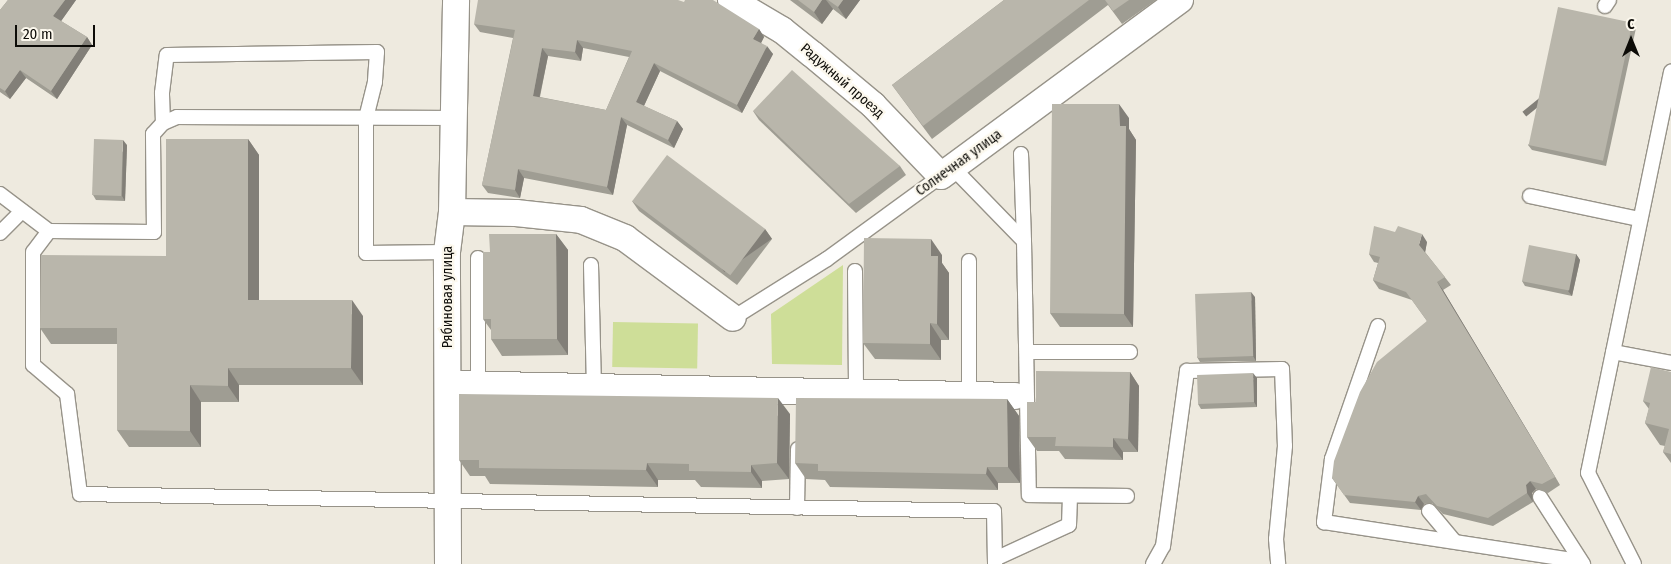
<!DOCTYPE html>
<html>
<head>
<meta charset="utf-8">
<style>
  body { margin:0 }
  #map { position:relative; width:1671px; height:564px; overflow:hidden; background:#eeeadf; font-family:"Fira Sans Condensed",sans-serif }
  div>[style] { position:absolute }
  .green>* { inset:0; background:#cede98; transform-origin:0 0 }
  .roads { filter:drop-shadow(1px 0 #979389) drop-shadow(-1px 0 #979389) drop-shadow(0 1px #979389) drop-shadow(0 -1px #979389) }
  .service>* { height:14px; margin:-7px; padding:0 7px; transform-origin:7px; border-radius:7px; background:#fff }
  .minor>* { height:26px; margin:-13px; padding:0 13px; transform-origin:13px; border-radius:13px; background:#fff }
  .wall>* { inset:0; background:#9f9d93 }
  .shaded-wall>* { inset:0; background:#827f78; transform-origin:0 0 }
  .building>* { inset:0; background:#b9b6ab; transform-origin:0 0 }
  span { translate:-50% -50%; white-space:nowrap; text-align:center; line-height:1.15; -webkit-text-stroke:4.5px #fcf8ed; paint-order:stroke }
  .street-label { font-size:14px; color:#0d0c08 }
  .north { position:absolute; left:1606px; top:15px; width:50px; height:50px; -webkit-text-stroke:4px #fcf8ed; paint-order:stroke; rotate:0deg; font-size:14px; font-weight:700; line-height:20px; text-align:center; color:#0d0c08 }
  .north::after { content:''; display:block; margin:auto; width:18px; height:22px; background:#0d0c08; clip-path:polygon(50% 0,100% 100%,50% 72%,0 100%) }
  .scale { position:absolute; left:15px; top:25px; width:80px; height:22px; box-sizing:border-box; border:2px solid #0d0c08; border-top:0; padding-left:6px; font-size:15px; line-height:18px; white-space:nowrap; color:#0d0c08; -webkit-text-stroke:4px #fcf8ed; paint-order:stroke }
</style>
</head>
<body>
<div id="map">
  <div class="green">
    <div style="clip-path:polygon(843px 265px,842px 365px,772px 364px,771px 314px)"></div>
    <div style="left:613px;top:322px;width:85px;height:45px;rotate:1deg"></div>
  </div>
  <div class="roads">
    <div class="service">
      <div style="left:1605px;top:6px;width:7px;rotate:-56deg"></div>
      <div style="left:163px;top:123px;width:30px;rotate:-92deg"></div>
      <div style="left:162px;top:93px;width:38px;rotate:-83deg"></div>
      <div style="left:167px;top:55px;width:210px;rotate:-0.8deg"></div>
      <div style="left:377px;top:52px;width:30px;rotate:94deg"></div>
      <div style="left:375px;top:82px;width:37px;rotate:104deg"></div>
      <div style="left:366px;top:118px;width:135px;rotate:90deg"></div>
      <div style="left:366px;top:253px;width:81px;rotate:-0.7deg"></div>
      <div style="left:1021px;top:154px;width:87px;rotate:88deg"></div>
      <div style="left:952px;top:167px;width:103px;rotate:45.8deg"></div>
      <div style="left:1024px;top:241px;width:254px;rotate:88.9deg"></div>
      <div style="left:1029px;top:495px;width:98px;rotate:0.6deg"></div>
      <div style="left:0;top:194px;width:61px;rotate:37.1deg"></div>
      <div style="left:49px;top:231px;width:105px;rotate:0.5deg"></div>
      <div style="left:154px;top:232px;width:98px;rotate:-90.6deg"></div>
      <div style="left:153px;top:134px;width:15px;rotate:-48deg"></div>
      <div style="left:163px;top:123px;width:15px;rotate:-23deg"></div>
      <div style="left:177px;top:117px;width:277px;rotate:0.2deg"></div>
      <div style="left:1530px;top:196px;width:111px;rotate:11.9deg"></div>
      <div style="left:49px;top:231px;width:26px;rotate:127deg"></div>
      <div style="left:33px;top:252px;width:113px;rotate:90deg"></div>
      <div style="left:33px;top:365px;width:45px;rotate:40.5deg"></div>
      <div style="left:67px;top:394px;width:101px;rotate:82.6deg"></div>
      <div style="left:80px;top:494px;width:914px;rotate:1.07deg"></div>
      <div style="left:994px;top:511px;width:53px;rotate:88.9deg"></div>
      <div style="left:0;top:233px;width:31px;rotate:-45deg"></div>
      <div style="left:478px;top:258px;width:126px;rotate:90deg"></div>
      <div style="left:969px;top:261px;width:134px;rotate:90deg"></div>
      <div style="left:591px;top:265px;width:120px;rotate:88.6deg"></div>
      <div style="left:855px;top:271px;width:121px;rotate:89.5deg"></div>
      <div style="left:733px;top:318px;width:111px;rotate:-32.1deg"></div>
      <div style="left:827px;top:259px;width:141px;rotate:-36.1deg"></div>
      <div style="left:1378px;top:326px;width:141px;rotate:109.1deg"></div>
      <div style="left:1332px;top:459px;width:64px;rotate:97.2deg"></div>
      <div style="left:1324px;top:522px;width:259px;rotate:8.7deg"></div>
      <div style="left:1027px;top:352px;width:103px"></div>
      <div style="left:1613px;top:352px;width:59px;rotate:10.7deg"></div>
      <div style="left:1540px;top:497px;width:80px;rotate:57.3deg"></div>
      <div style="left:797px;top:508px;width:59px;rotate:-89deg"></div>
      <div style="left:1429px;top:511px;width:39px;rotate:50deg"></div>
      <div style="left:995px;top:559px;width:81px;rotate:-24.7deg"></div>
      <div style="left:1069px;top:525px;width:29px;rotate:-88deg"></div>
      <div style="left:1153px;top:564px;width:21px;rotate:-61deg"></div>
      <div style="left:1163px;top:546px;width:177px;rotate:-82.2deg"></div>
      <div style="left:1187px;top:371px;width:95px;rotate:-1.2deg"></div>
      <div style="left:1282px;top:369px;width:77px;rotate:87.8deg"></div>
      <div style="left:1285px;top:446px;width:93px;rotate:95.5deg"></div>
      <div style="left:1276px;top:539px;width:25px;rotate:85deg"></div>
      <div style="left:1634px;top:564px;width:102px;rotate:-116.8deg"></div>
      <div style="left:1588px;top:473px;width:410px;rotate:-78.3deg"></div>
    </div>
    <div class="minor">
      <div style="left:731px;top:0;width:59px;rotate:30.5deg"></div>
      <div style="left:782px;top:30px;width:38px;rotate:39deg"></div>
      <div style="left:812px;top:54px;width:80px;rotate:39.9deg"></div>
      <div style="left:873px;top:105px;width:98px;rotate:46.2deg"></div>
      <div style="left:941px;top:176px;width:297px;rotate:-36.4deg"></div>
      <div style="left:452px;top:212px;width:64px;rotate:0.9deg"></div>
      <div style="left:516px;top:213px;width:65px;rotate:6.1deg"></div>
      <div style="left:581px;top:220px;width:48px;rotate:22.2deg"></div>
      <div style="left:625px;top:238px;width:134px;rotate:36.5deg"></div>
      <div style="left:448px;top:384px;width:567px;rotate:1.21deg"></div>
      <div style="left:448px;top:564px;width:312px;rotate:-90.2deg"></div>
      <div style="left:447px;top:252px;width:40px;rotate:-82.9deg"></div>
      <div style="left:452px;top:212px;width:212px;rotate:-88.9deg"></div>
    </div>
  </div>
  <div class="wall">
    <div style="clip-path:polygon(8px 0,76px 0,61px 21px,87px 37px,92px 45px,57px 99px,26px 78px,10px 99px,0 92px,0 10px)"></div>
    <div style="clip-path:polygon(790px 0,860px 0,846px 19px,833px 9px,822px 24px)"></div>
    <div style="clip-path:polygon(1004px 0,1156px 0,1122px 24px,1108px 5px,932px 139px,892px 85px)"></div>
    <div style="clip-path:polygon(1632px 23px,1636px 28px,1606px 166px,1532px 150px,1528px 145px)"></div>
    <div style="clip-path:polygon(evenodd,474px 24px,759px 29px,764px 37px,761px 43px,773px 54px,742px 113px,660px 71px,644px 106px,677px 121px,683px 129px,674px 148px,627px 125px,613px 195px,524px 178px,520px 198px,488px 193px,482px 185px,513px 38px,480px 32px,474px 24px,583px 48px,629px 57px,606px 110px,540px 97px,548px 56px,581px 61px,583px 48px)"></div>
    <div style="clip-path:polygon(753px 111px,900px 166px,906px 175px,856px 213px,759px 120px)"></div>
    <div style="clip-path:polygon(1129px 118px,1129px 129px,1136px 140px,1133px 327px,1060px 327px,1050px 313px)"></div>
    <div style="clip-path:polygon(248px 139px,259px 155px,259px 300px,363px 316px,363px 385px,239px 385px,239px 402px,201px 402px,201px 447px,129px 447px,117px 430px,117px 344px,51px 344px,40px 328px,166px 256px)"></div>
    <div style="clip-path:polygon(127px 145px,125px 201px,96px 200px,93px 195px)"></div>
    <div style="clip-path:polygon(632px 201px,765px 229px,772px 239px,737px 285px,639px 211px)"></div>
    <div style="clip-path:polygon(556px 234px,568px 250px,568px 355px,502px 356px,491px 339px,491px 330px,483px 319px,490px 252px)"></div>
    <div style="clip-path:polygon(1427px 242px,1425px 252px,1451px 285px,1443px 290px,1560px 485px,1548px 493px,1536px 489px,1532px 493px,1533px 502px,1493px 526px,1443px 514px,1432px 503px,1424px 504px,1421px 510px,1350px 503px,1332px 478px,1427px 321px,1412px 300px,1379px 289px,1373px 280px,1378px 263px,1374px 262px,1369px 254px)"></div>
    <div style="clip-path:polygon(1576px 254px,1580px 260px,1572px 296px,1525px 286px,1522px 281px)"></div>
    <div style="clip-path:polygon(942px 255px,942px 263px,949px 273px,949px 340px,941px 340px,941px 360px,875px 359px,863px 343px)"></div>
    <div style="clip-path:polygon(1255px 297px,1256px 361px,1200px 362px,1197px 357px)"></div>
    <div style="clip-path:polygon(1130px 372px,1139px 386px,1138px 452px,1123px 452px,1123px 460px,1065px 459px,1059px 451px,1037px 451px,1027px 437px)"></div>
    <div style="clip-path:polygon(1671px 372px,1671px 463px,1663px 452px,1665px 446px,1660px 445px,1645px 423px,1649px 409px,1643px 401px)"></div>
    <div style="clip-path:polygon(1257px 378px,1257px 407px,1201px 409px,1198px 404px)"></div>
    <div style="clip-path:polygon(1007px 399px,1019px 416px,1020px 483px,998px 483px,998px 490px,830px 487px,825px 480px,806px 479px,795px 463px)"></div>
    <div style="clip-path:polygon(790px 414px,789px 479px,762px 481px,762px 488px,701px 487px,695px 480px,658px 480px,658px 487px,490px 484px,485px 476px,470px 476px,459px 460px)"></div>
  </div>
  <div class="shaded-wall">
    <div style="clip-path:polygon(65px 0,76px 0,59px 24px,53px 16px)"></div>
    <div style="clip-path:polygon(822px 0,826px 0,833px 9px,822px 24px,814px 12px)"></div>
    <div style="clip-path:polygon(843px 0,860px 0,846px 19px,838px 7px)"></div>
    <div style="left:1632px;top:23px;width:6px;height:141px;rotate:51deg"></div>
    <div style="clip-path:polygon(759px 29px,764px 37px,759px 47px,753px 39px)"></div>
    <div style="clip-path:polygon(87px 37px,92px 45px,57px 99px,51px 91px)"></div>
    <div style="clip-path:polygon(577px 40px,583px 48px,581px 61px,575px 52px)"></div>
    <div style="clip-path:polygon(767px 46px,773px 54px,742px 113px,737px 105px)"></div>
    <div style="clip-path:polygon(542px 48px,548px 56px,538px 104px,533px 96px)"></div>
    <div style="clip-path:polygon(654px 63px,660px 71px,642px 110px,636px 102px)"></div>
    <div style="clip-path:polygon(20px 70px,26px 78px,10px 99px,5px 91px)"></div>
    <div style="clip-path:polygon(1119px 104px,1129px 118px,1129px 129px,1136px 140px,1133px 327px,1124px 314px)"></div>
    <div style="clip-path:polygon(621px 117px,627px 125px,613px 195px,607px 187px)"></div>
    <div style="clip-path:polygon(677px 121px,683px 129px,674px 148px,668px 140px)"></div>
    <div style="clip-path:polygon(248px 139px,259px 155px,259px 316px,248px 300px)"></div>
    <div style="clip-path:polygon(123px 140px,127px 145px,125px 201px,122px 196px)"></div>
    <div style="clip-path:polygon(518px 169px,524px 178px,520px 198px,515px 190px)"></div>
    <div style="left:765px;top:229px;width:12px;height:58px;rotate:55deg"></div>
    <div style="clip-path:polygon(556px 234px,568px 250px,568px 355px,557px 339px)"></div>
    <div style="clip-path:polygon(1422px 234px,1427px 242px,1425px 253px,1419px 245px)"></div>
    <div style="clip-path:polygon(931px 239px,942px 255px,942px 263px,949px 273px,949px 340px,937px 324px,931px 256px)"></div>
    <div style="clip-path:polygon(1576px 254px,1580px 260px,1572px 296px,1568px 291px)"></div>
    <div style="clip-path:polygon(1437px 282px,1443px 290px,1560px 485px,1555px 477px)"></div>
    <div style="clip-path:polygon(1251px 292px,1255px 297px,1256px 361px,1253px 356px)"></div>
    <div style="clip-path:polygon(352px 300px,363px 316px,363px 385px,351px 368px)"></div>
    <div style="clip-path:polygon(930px 323px,941px 340px,941px 360px,930px 344px)"></div>
    <div style="clip-path:polygon(228px 368px,239px 385px,239px 402px,228px 386px)"></div>
    <div style="clip-path:polygon(1130px 372px,1139px 386px,1138px 452px,1128px 439px)"></div>
    <div style="clip-path:polygon(1253px 373px,1257px 378px,1257px 407px,1254px 402px)"></div>
    <div style="clip-path:polygon(190px 385px,201px 402px,201px 447px,190px 431px)"></div>
    <div style="clip-path:polygon(778px 398px,790px 414px,789px 479px,777px 463px)"></div>
    <div style="clip-path:polygon(1007px 399px,1019px 416px,1020px 483px,1008px 467px)"></div>
    <div style="clip-path:polygon(1113px 438px,1123px 452px,1123px 460px,1113px 447px)"></div>
    <div style="clip-path:polygon(647px 463px,658px 480px,658px 487px,646px 470px)"></div>
    <div style="clip-path:polygon(751px 465px,762px 481px,762px 488px,751px 472px)"></div>
    <div style="clip-path:polygon(987px 467px,998px 483px,998px 490px,986px 474px)"></div>
    <div style="clip-path:polygon(1530px 481px,1536px 489px,1532px 493px,1533px 502px,1527px 493px,1526px 485px)"></div>
    <div style="clip-path:polygon(1418px 496px,1424px 504px,1421px 510px,1415px 502px)"></div>
  </div>
  <div class="building">
    <div style="clip-path:polygon(8px 0,65px 0,53px 16px,87px 37px,51px 91px,20px 70px,5px 91px,0 88px,0 10px)"></div>
    <div style="clip-path:polygon(evenodd,478px 0,678px 0,684px 2px,685px 0,713px 0,759px 29px,753px 39px,767px 46px,737px 105px,654px 63px,636px 102px,677px 121px,668px 140px,621px 117px,607px 187px,518px 169px,515px 190px,482px 185px,515px 30px,474px 24px,478px 0,577px 40px,632px 51px,606px 110px,533px 96px,542px 48px,575px 52px,577px 40px)"></div>
    <div style="clip-path:polygon(798px 0,822px 0,814px 12px)"></div>
    <div style="clip-path:polygon(828px 0,843px 0,838px 7px)"></div>
    <div style="clip-path:polygon(1004px 0,1089px 0,923px 126px,892px 85px)"></div>
    <div style="clip-path:polygon(1105px 0,1129px 0,1113px 11px)"></div>
    <div style="left:1558px;top:7px;width:76px;height:141px;rotate:12deg"></div>
    <div style="clip-path:polygon(792px 70px,900px 166px,849px 204px,753px 111px)"></div>
    <div style="clip-path:polygon(1052px 104px,1119px 104px,1119px 126px,1126px 126px,1124px 314px,1050px 313px)"></div>
    <div style="left:94px;top:139px;width:29px;height:56px;rotate:2deg"></div>
    <div style="clip-path:polygon(166px 139px,248px 139px,248px 300px,352px 300px,351px 368px,228px 368px,228px 386px,190px 385px,190px 431px,117px 430px,117px 328px,40px 328px,41px 255px,166px 256px)"></div>
    <div style="left:667px;top:155px;width:123px;height:58px;rotate:37deg"></div>
    <div style="clip-path:polygon(1374px 226px,1395px 232px,1398px 226px,1422px 234px,1419px 245px,1445px 277px,1437px 282px,1555px 477px,1542px 484px,1530px 481px,1526px 485px,1527px 493px,1488px 518px,1437px 506px,1426px 494px,1418px 496px,1415px 502px,1344px 495px,1332px 478px,1334px 461px,1360px 392px,1377px 362px,1427px 321px,1406px 292px,1373px 280px,1380px 257px,1369px 254px)"></div>
    <div style="clip-path:polygon(489px 234px,556px 234px,557px 339px,491px 339px,491px 319px,483px 319px,483px 252px,490px 252px)"></div>
    <div style="clip-path:polygon(864px 238px,931px 239px,931px 256px,938px 256px,937px 324px,930px 323px,930px 344px,863px 343px)"></div>
    <div style="left:1529px;top:245px;width:48px;height:37px;rotate:11deg"></div>
    <div style="left:1251px;top:292px;width:64px;height:56px;rotate:88deg"></div>
    <div style="clip-path:polygon(1651px 367px,1671px 372px,1671px 454px,1663px 452px,1669px 429px,1645px 423px,1650px 403px,1643px 401px)"></div>
    <div style="clip-path:polygon(1036px 371px,1130px 372px,1128px 439px,1113px 438px,1113px 447px,1055px 446px,1056px 437px,1027px 437px,1027px 402px,1036px 402px)"></div>
    <div style="left:1253px;top:373px;width:29px;height:56px;rotate:88deg"></div>
    <div style="clip-path:polygon(459px 394px,778px 398px,777px 463px,751px 465px,751px 472px,689px 471px,689px 464px,647px 463px,646px 470px,479px 468px,479px 460px,459px 460px)"></div>
    <div style="clip-path:polygon(796px 398px,1007px 399px,1008px 467px,987px 467px,986px 474px,818px 471px,818px 464px,795px 463px)"></div>
  </div>
  <div class="street-label">
    <span style="left:842px;top:81px;rotate:41deg">Радужный проезд</span>
    <span style="left:959px;top:163px;rotate:-36deg">Солнечная улица</span>
    <span style="left:448px;top:297px;rotate:-90deg">Рябиновая улица</span>
  </div>
  <div class="north">С</div>
  <div class="scale">20 m</div>
</div>
</body>
</html>
